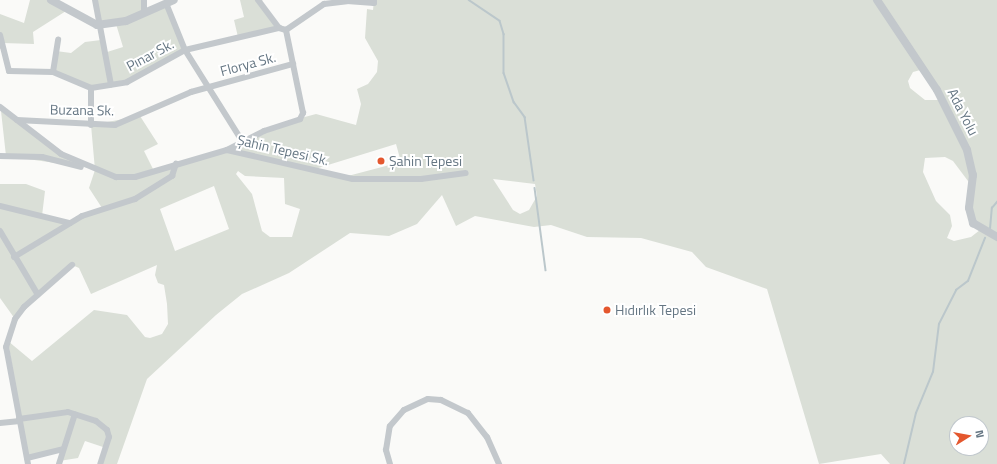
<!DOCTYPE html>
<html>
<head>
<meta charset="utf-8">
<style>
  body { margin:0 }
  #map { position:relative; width:997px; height:464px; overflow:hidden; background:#fafaf8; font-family:"Titillium Web",sans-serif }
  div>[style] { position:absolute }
  .green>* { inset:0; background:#dadfd7 }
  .stream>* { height:1.5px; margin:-0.75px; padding:0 0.75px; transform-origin:0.75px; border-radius:0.75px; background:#bbc7cb }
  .minor>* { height:6px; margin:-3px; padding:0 3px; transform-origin:3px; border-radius:3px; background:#c3c8cc }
  .tertiary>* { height:8px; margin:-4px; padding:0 4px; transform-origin:4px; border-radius:4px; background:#c3c8cc }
  .dots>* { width:11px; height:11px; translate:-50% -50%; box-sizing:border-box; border:2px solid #fff; border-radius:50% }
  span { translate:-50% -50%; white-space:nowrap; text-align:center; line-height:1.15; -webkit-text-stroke:4px #fff; paint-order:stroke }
  .street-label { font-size:14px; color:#657683 }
  .poi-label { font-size:14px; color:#657683 }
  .left { translate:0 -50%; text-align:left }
  .north { position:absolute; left:949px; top:416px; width:40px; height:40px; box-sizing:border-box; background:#fff; border:1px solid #c1c8cd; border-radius:50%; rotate:79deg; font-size:11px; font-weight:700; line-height:16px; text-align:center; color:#657683 }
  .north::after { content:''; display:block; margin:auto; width:14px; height:18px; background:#e4572e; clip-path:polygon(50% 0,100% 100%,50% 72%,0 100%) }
</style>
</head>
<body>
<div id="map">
  <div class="green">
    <div style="clip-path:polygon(30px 0,51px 0,66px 11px,33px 32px,34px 44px,3px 43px,4px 48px,0 49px,0 14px,24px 23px)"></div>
    <div style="clip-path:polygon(95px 0,144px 0,144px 12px,166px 3px,185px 50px,141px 76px,91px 88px,53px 72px,56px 51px,71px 53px,85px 42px,101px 40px,104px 53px,123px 47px,116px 24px,97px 25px)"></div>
    <div style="clip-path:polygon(240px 0,263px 0,260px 2px,279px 28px,238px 37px,234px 20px,244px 17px)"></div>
    <div style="clip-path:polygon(evenodd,374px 0,997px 0,997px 464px,890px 464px,881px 454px,819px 464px,767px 289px,706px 267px,692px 252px,641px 238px,587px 237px,551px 225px,534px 227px,475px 216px,456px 226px,442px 195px,417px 224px,389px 236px,350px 233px,289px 273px,242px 294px,216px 315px,147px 379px,117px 464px,100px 464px,106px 448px,85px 441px,78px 458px,59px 461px,62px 450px,27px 458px,8px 341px,32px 361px,94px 310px,127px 315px,145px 337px,150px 338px,162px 334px,168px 324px,167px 304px,164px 285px,158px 283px,155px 275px,157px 265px,91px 294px,79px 268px,72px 265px,15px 319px,0 298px,0 184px,26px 184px,45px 191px,42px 216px,70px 223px,102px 208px,89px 188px,95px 170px,91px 125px,140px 116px,158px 144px,144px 151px,154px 171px,227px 150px,301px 118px,316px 114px,356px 125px,361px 104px,357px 89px,368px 84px,377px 72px,378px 61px,365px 38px,367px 9px,373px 10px,374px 0,924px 69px,942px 100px,925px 100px,910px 88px,908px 81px,913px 72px,924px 69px,374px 0,396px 144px,401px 162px,344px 177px,315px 169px,396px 144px,374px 0,945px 157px,953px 161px,971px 185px,973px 223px,980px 230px,971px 237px,954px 241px,947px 238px,952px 226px,950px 215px,936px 201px,923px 172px,925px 158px,945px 157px,374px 0,238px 171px,245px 176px,284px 178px,285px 204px,300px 209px,292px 237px,270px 237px,262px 231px,252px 194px,236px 174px,238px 171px,374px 0,493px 179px,535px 184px,537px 196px,529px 210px,520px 214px,513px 210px,493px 179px,374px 0,214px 186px,229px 229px,175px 251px,160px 209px,214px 186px,374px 0,957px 424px,981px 424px,981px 448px,957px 448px,957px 424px)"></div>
    <div style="clip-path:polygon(1px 111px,42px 141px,91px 168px,6px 156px)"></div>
  </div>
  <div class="stream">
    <div style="left:469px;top:0;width:37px;rotate:34deg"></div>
    <div style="left:500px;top:21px;width:14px;rotate:73deg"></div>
    <div style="left:504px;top:34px;width:39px;rotate:90deg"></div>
    <div style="left:504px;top:73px;width:31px;rotate:71deg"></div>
    <div style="left:514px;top:102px;width:19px;rotate:54deg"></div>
    <div style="left:525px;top:117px;width:64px;rotate:81.9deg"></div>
    <div style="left:535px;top:188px;width:83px;rotate:82.4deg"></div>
    <div style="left:990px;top:229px;width:21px;rotate:-85deg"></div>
    <div style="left:992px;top:208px;width:8px;rotate:-50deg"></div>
    <div style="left:904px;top:464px;width:52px;rotate:-76.8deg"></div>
    <div style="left:916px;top:413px;width:44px;rotate:-67.5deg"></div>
    <div style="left:933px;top:372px;width:48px;rotate:-82.9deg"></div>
    <div style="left:939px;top:324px;width:38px;rotate:-63deg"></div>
    <div style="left:956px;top:290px;width:15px;rotate:-37deg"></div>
    <div style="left:968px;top:281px;width:46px;rotate:-68.4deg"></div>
  </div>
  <div class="minor">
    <div style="left:95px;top:0;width:86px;rotate:79.3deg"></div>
    <div style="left:144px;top:0;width:12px;rotate:90deg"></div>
    <div style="left:258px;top:0;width:35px;rotate:53deg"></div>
    <div style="left:166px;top:3px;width:51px;rotate:68deg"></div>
    <div style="left:185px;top:50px;width:107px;rotate:57.9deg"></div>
    <div style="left:286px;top:30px;width:46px;rotate:-34.4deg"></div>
    <div style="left:324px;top:4px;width:23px;rotate:-7deg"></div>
    <div style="left:347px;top:1px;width:27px;rotate:4deg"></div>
    <div style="left:374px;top:3px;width:3px;rotate:-90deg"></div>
    <div style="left:0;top:35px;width:37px;rotate:76deg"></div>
    <div style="left:9px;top:71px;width:44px;rotate:1.3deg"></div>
    <div style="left:53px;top:72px;width:41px;rotate:22.8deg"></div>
    <div style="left:91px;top:88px;width:36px;rotate:-9deg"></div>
    <div style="left:127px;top:82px;width:66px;rotate:-28.9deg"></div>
    <div style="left:185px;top:50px;width:97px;rotate:-13.2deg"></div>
    <div style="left:53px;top:72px;width:33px;rotate:-81deg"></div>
    <div style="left:91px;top:88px;width:37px;rotate:90deg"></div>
    <div style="left:0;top:107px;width:77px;rotate:37.6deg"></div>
    <div style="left:61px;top:154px;width:60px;rotate:22.7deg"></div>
    <div style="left:116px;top:177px;width:19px"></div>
    <div style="left:135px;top:177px;width:96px;rotate:-16.4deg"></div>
    <div style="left:227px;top:150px;width:129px;rotate:13deg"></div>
    <div style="left:353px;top:179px;width:68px"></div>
    <div style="left:421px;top:179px;width:45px;rotate:-7.6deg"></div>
    <div style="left:17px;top:120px;width:98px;rotate:2.9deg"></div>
    <div style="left:115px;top:125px;width:83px;rotate:-23.5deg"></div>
    <div style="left:191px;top:92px;width:106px;rotate:-15.4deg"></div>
    <div style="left:227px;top:150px;width:42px;rotate:-27.2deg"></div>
    <div style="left:264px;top:131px;width:38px;rotate:-18deg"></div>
    <div style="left:300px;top:119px;width:7px;rotate:-63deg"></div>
    <div style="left:303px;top:113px;width:85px;rotate:-101.6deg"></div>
    <div style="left:286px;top:30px;width:7px;rotate:-164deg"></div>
    <div style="left:0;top:156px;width:42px;rotate:1.4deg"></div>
    <div style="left:42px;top:157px;width:40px;rotate:14.4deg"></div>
    <div style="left:0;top:206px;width:72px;rotate:13.7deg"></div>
    <div style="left:0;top:231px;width:74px;rotate:59.3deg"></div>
    <div style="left:14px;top:257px;width:79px;rotate:-31.1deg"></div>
    <div style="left:82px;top:216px;width:56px;rotate:-17.8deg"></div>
    <div style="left:135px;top:199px;width:44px;rotate:-31.9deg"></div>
    <div style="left:172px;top:176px;width:13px;rotate:-72deg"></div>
    <div style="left:19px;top:419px;width:49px;rotate:-8.1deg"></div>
    <div style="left:68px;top:412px;width:29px;rotate:18deg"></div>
    <div style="left:96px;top:421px;width:14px;rotate:39deg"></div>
    <div style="left:107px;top:430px;width:7px;rotate:74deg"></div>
    <div style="left:109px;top:437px;width:28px;rotate:108deg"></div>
    <div style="left:0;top:423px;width:20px;rotate:-6deg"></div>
    <div style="left:27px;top:458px;width:36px;rotate:-14deg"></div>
    <div style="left:28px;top:464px;width:119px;rotate:-100.6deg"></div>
    <div style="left:6px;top:347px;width:29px;rotate:-72deg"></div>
    <div style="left:15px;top:319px;width:15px;rotate:-53deg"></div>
    <div style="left:24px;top:307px;width:64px;rotate:-41.2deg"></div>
    <div style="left:59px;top:464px;width:52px;rotate:-72.3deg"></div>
    <div style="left:390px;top:464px;width:15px;rotate:-106deg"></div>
    <div style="left:386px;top:450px;width:24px;rotate:-81deg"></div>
    <div style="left:390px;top:426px;width:21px;rotate:-49deg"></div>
    <div style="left:404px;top:410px;width:26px;rotate:-25deg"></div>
    <div style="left:428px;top:399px;width:13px;rotate:4deg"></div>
    <div style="left:441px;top:400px;width:30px;rotate:26deg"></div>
    <div style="left:468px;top:413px;width:31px;rotate:52deg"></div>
    <div style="left:487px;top:437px;width:30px;rotate:66deg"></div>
  </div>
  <div class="tertiary">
    <div style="left:51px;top:0;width:52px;rotate:28.5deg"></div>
    <div style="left:97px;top:25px;width:29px;rotate:-8deg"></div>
    <div style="left:126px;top:21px;width:52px;rotate:-23.6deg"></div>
    <div style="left:877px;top:0;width:108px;rotate:56.3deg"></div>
    <div style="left:937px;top:90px;width:67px;rotate:63.4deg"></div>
    <div style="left:967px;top:150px;width:26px;rotate:77deg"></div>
    <div style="left:973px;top:175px;width:33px;rotate:97deg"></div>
    <div style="left:969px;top:208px;width:16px;rotate:75deg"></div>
    <div style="left:973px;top:223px;width:28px;rotate:30deg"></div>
  </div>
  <div class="dots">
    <div style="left:381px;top:161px;background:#e4572e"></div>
    <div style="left:607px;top:310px;background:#e4572e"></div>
  </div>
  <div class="street-label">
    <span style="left:150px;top:55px;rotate:-28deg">Pınar Sk.</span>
    <span style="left:248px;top:64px;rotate:-15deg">Florya Sk.</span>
    <span style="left:82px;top:110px;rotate:1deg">Buzana Sk.</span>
    <span style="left:963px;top:112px;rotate:63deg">Ada Yolu</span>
    <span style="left:283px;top:150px;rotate:13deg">Şahin Tepesi Sk.</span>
  </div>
  <div class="poi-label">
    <span class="left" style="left:389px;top:161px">Şahin Tepesi</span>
    <span class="left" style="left:615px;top:310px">Hıdırlık Tepesi</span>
  </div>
  <div class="north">N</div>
</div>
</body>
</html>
